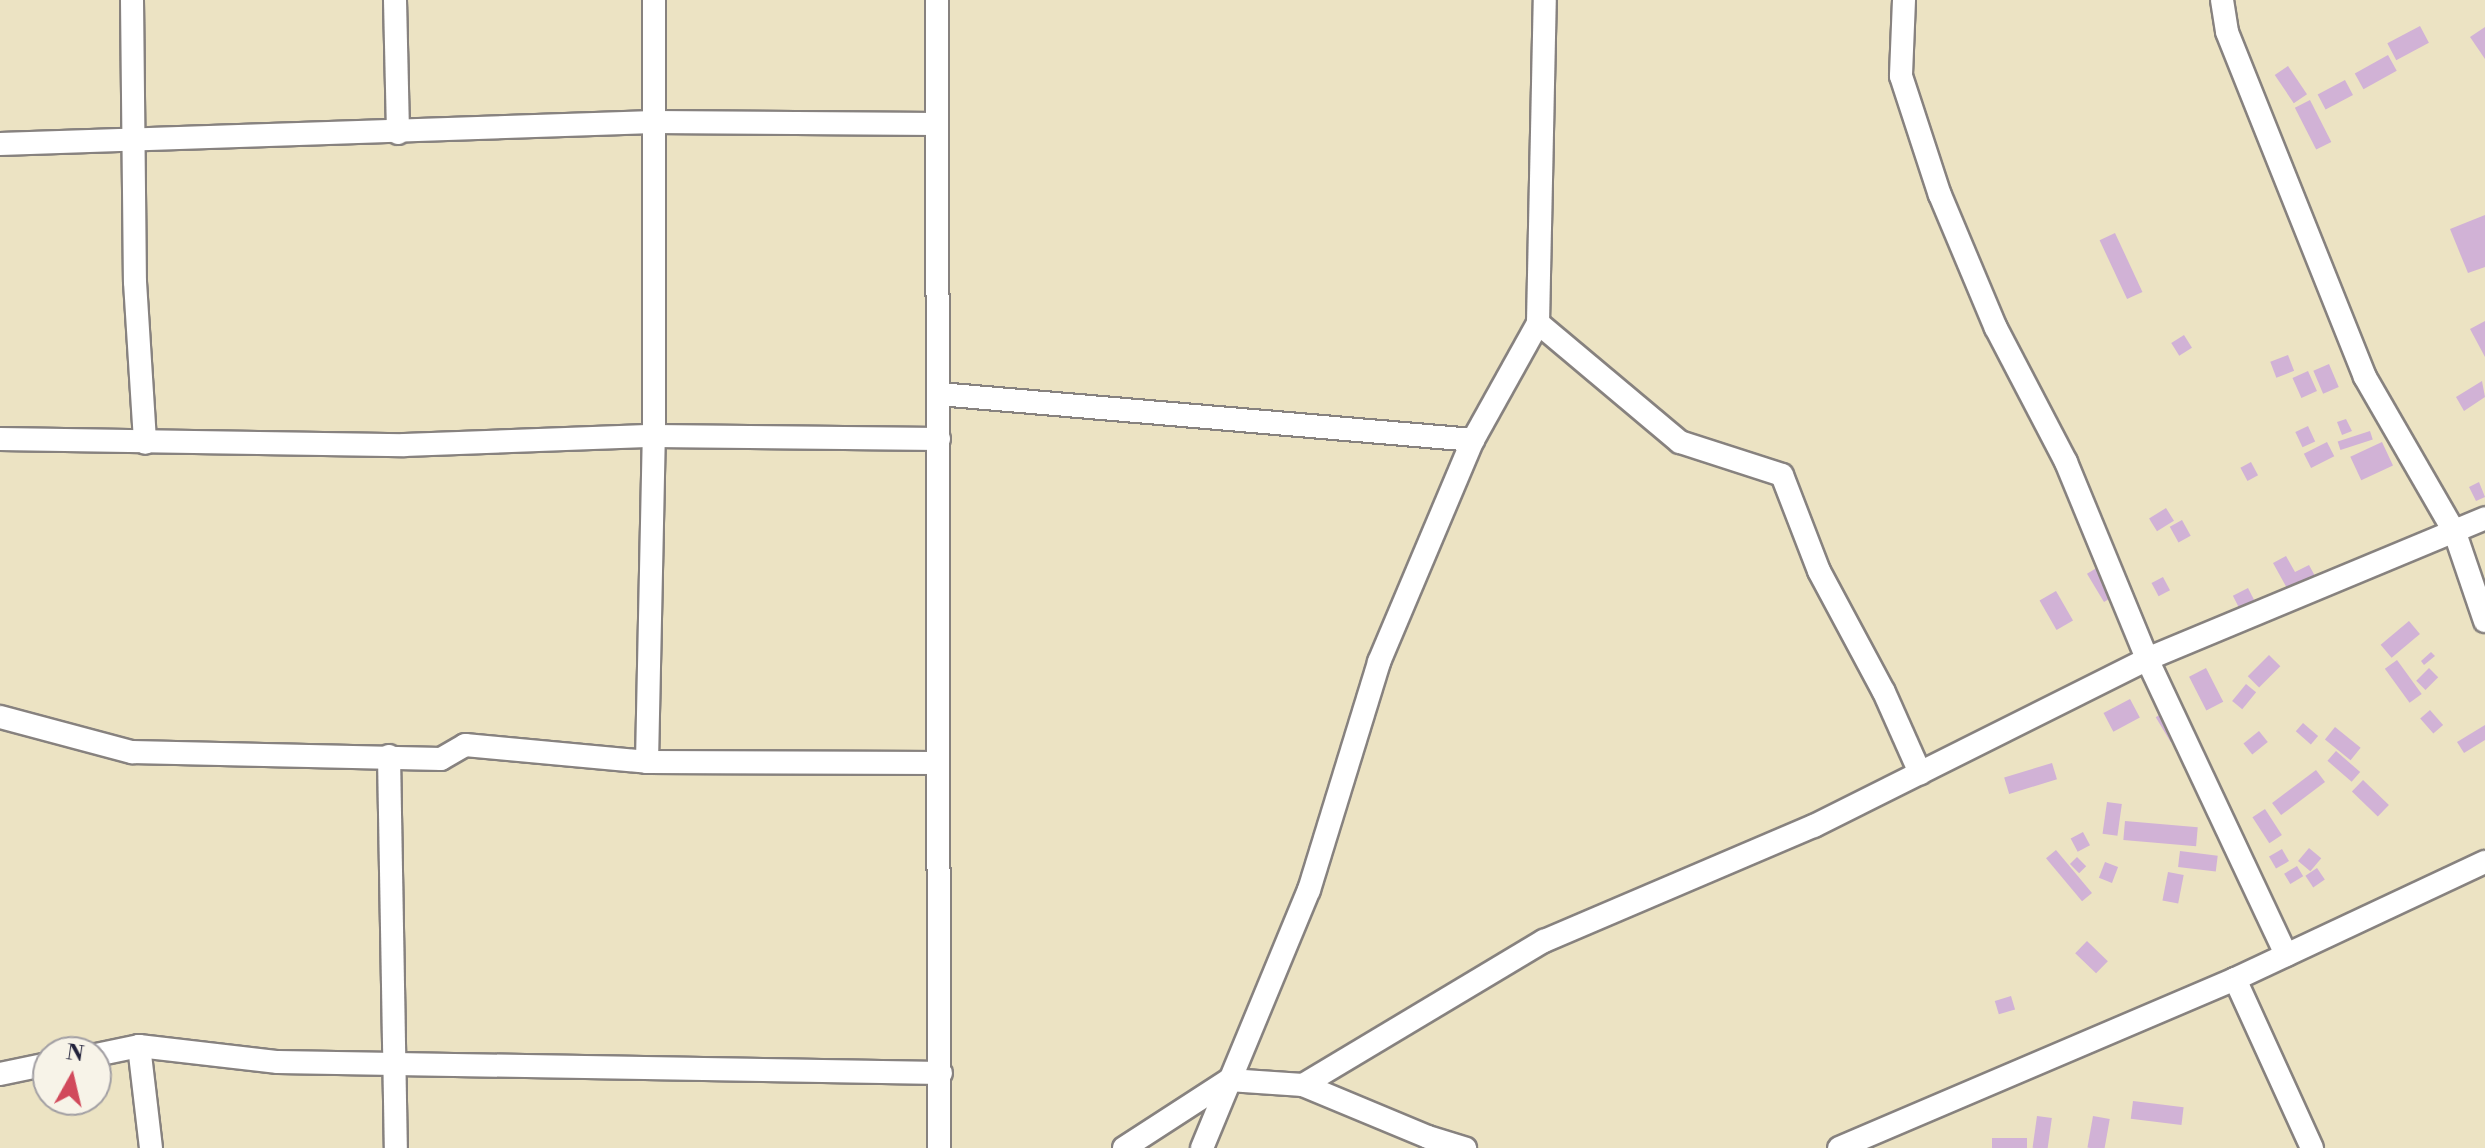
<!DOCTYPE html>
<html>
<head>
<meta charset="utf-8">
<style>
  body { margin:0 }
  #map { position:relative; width:2485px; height:1148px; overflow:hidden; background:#ece3c3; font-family:"Libre Bodoni",serif }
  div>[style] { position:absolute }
  .building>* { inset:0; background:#d1b2d6; transform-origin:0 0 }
  .roads { filter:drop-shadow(2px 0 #87827f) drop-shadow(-2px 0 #87827f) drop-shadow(0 2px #87827f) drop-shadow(0 -2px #87827f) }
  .minor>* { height:22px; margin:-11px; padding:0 11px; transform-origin:11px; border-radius:11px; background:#fff }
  span { translate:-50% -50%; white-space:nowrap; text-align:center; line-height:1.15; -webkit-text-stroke:7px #f7f3e8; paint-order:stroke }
  .north { position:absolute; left:32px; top:1036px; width:80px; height:80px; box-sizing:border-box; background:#f7f3e8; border:2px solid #a29fa3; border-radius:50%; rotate:8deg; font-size:22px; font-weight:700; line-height:32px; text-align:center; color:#22223b }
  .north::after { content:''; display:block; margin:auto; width:28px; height:36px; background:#d1495b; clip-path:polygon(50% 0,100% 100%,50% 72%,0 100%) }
</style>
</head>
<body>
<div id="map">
  <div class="building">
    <div style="left:2420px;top:26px;width:19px;height:37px;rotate:62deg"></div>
    <div style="clip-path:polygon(2485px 27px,2485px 59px,2470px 37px)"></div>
    <div style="left:2388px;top:55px;width:18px;height:38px;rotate:61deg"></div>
    <div style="left:2288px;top:66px;width:34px;height:16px;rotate:56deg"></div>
    <div style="left:2345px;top:80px;width:17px;height:31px;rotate:62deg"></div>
    <div style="left:2310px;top:100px;width:47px;height:17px;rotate:63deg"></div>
    <div style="clip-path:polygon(2485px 215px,2485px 267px,2468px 273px,2450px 229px)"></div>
    <div style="left:2115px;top:233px;width:65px;height:17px;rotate:65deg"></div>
    <div style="clip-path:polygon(2485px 321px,2485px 357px,2470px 329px)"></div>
    <div style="left:2184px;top:335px;width:15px;height:15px;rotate:58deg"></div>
    <div style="left:2288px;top:355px;width:17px;height:19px;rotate:69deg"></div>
    <div style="left:2329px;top:364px;width:25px;height:17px;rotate:67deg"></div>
    <div style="left:2308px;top:371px;width:22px;height:17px;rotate:66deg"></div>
    <div style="clip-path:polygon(2482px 381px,2485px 397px,2464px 411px,2456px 397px)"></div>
    <div style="clip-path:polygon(2346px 419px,2352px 431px,2342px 435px,2337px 422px)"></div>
    <div style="left:2308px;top:426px;width:17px;height:14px;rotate:65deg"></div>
    <div style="left:2370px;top:431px;width:9px;height:34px;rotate:72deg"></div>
    <div style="left:2327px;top:442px;width:16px;height:26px;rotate:63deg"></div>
    <div style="left:2382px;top:442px;width:26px;height:35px;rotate:65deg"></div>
    <div style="left:2251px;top:462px;width:15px;height:12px;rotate:62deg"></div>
    <div style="clip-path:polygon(2479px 482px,2485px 497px,2476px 501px,2469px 487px)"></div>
    <div style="left:2166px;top:508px;width:15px;height:20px;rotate:58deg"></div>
    <div style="left:2182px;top:520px;width:18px;height:14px;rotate:61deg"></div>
    <div style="clip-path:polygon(2286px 556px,2295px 572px,2309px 565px,2315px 576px,2288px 590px,2273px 563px)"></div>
    <div style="left:2105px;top:563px;width:33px;height:21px;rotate:59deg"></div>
    <div style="left:2163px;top:577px;width:15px;height:13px;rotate:62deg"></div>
    <div style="left:2248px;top:588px;width:20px;height:17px;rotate:63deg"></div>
    <div style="left:2056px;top:591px;width:34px;height:19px;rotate:60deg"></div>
    <div style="left:2409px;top:621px;width:17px;height:37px;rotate:50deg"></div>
    <div style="clip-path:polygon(2431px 652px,2435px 656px,2424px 665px,2421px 661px)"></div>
    <div style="left:2269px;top:655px;width:16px;height:30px;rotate:45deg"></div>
    <div style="left:2397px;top:660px;width:42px;height:15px;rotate:54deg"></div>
    <div style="left:2206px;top:668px;width:38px;height:19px;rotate:63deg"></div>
    <div style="left:2429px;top:668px;width:13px;height:18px;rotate:45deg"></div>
    <div style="left:2246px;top:684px;width:13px;height:22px;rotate:39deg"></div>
    <div style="left:2130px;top:699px;width:21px;height:30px;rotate:62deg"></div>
    <div style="left:2430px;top:710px;width:20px;height:13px;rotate:49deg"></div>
    <div style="left:2166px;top:711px;width:29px;height:12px;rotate:59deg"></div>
    <div style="left:2303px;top:723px;width:20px;height:11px;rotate:41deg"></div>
    <div style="clip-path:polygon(2485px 725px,2485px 740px,2464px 753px,2457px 742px)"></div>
    <div style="left:2335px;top:727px;width:33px;height:16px;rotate:39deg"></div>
    <div style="left:2259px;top:731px;width:14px;height:20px;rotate:51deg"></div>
    <div style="left:2336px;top:751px;width:32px;height:13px;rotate:41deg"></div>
    <div style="left:2052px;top:763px;width:17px;height:50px;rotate:73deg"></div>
    <div style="left:2316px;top:770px;width:15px;height:55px;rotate:53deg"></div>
    <div style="left:2363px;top:780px;width:36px;height:16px;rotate:44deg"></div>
    <div style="left:2107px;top:802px;width:15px;height:32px;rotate:8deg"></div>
    <div style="left:2265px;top:809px;width:31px;height:15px;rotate:57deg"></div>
    <div style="left:2125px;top:821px;width:73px;height:19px;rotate:5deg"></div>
    <div style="left:2083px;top:832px;width:15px;height:14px;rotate:62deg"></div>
    <div style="left:2309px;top:848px;width:16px;height:17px;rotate:40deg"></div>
    <div style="left:2282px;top:849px;width:14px;height:15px;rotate:60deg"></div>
    <div style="left:2056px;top:850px;width:56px;height:13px;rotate:50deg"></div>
    <div style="left:2180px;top:851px;width:38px;height:16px;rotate:7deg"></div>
    <div style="left:2077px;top:857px;width:13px;height:10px;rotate:45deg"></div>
    <div style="left:2105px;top:862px;width:14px;height:17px;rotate:21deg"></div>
    <div style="left:2297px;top:866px;width:12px;height:15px;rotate:59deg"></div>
    <div style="left:2317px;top:868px;width:14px;height:14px;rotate:56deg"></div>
    <div style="left:2168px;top:872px;width:16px;height:29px;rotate:11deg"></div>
    <div style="left:2087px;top:941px;width:29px;height:17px;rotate:44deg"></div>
    <div style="left:2011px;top:996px;width:14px;height:17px;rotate:73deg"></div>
    <div style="left:2133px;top:1101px;width:51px;height:18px;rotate:7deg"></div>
    <div style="left:2037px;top:1116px;width:15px;height:32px;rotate:8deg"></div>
    <div style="left:2093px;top:1116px;width:17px;height:32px;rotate:10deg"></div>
    <div style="left:1992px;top:1138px;width:35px;height:10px"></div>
  </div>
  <div class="roads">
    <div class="minor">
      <div style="left:132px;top:0;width:282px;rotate:89.4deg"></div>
      <div style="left:135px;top:282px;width:161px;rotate:86.4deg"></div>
      <div style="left:395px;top:0;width:133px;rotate:88.7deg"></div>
      <div style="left:937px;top:0;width:1148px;rotate:89.9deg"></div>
      <div style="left:1904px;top:0;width:76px;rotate:92.3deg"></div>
      <div style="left:1901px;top:76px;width:125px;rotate:71.9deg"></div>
      <div style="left:1940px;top:195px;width:144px;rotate:67.2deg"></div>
      <div style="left:1996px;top:328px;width:151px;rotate:62.4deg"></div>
      <div style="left:2066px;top:462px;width:213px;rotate:67.6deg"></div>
      <div style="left:2147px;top:659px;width:327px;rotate:64.8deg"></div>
      <div style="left:2222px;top:0;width:32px;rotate:81deg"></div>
      <div style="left:2227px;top:32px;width:372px;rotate:68.2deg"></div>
      <div style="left:2365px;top:377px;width:180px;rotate:60deg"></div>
      <div style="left:2455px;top:533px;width:93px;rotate:71.2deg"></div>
      <div style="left:0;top:144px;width:654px;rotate:-1.93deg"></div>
      <div style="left:654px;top:122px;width:283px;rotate:0.4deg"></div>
      <div style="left:1538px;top:323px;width:185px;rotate:40deg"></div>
      <div style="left:1680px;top:442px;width:107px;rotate:17.9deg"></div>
      <div style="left:1782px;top:475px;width:103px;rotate:68.9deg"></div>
      <div style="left:1819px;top:571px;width:137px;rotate:61.8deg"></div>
      <div style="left:1884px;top:692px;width:89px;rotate:66deg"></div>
      <div style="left:939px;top:394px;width:536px;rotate:4.92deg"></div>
      <div style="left:0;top:439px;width:404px;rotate:0.9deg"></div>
      <div style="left:404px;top:445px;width:250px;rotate:-2.1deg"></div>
      <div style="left:654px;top:436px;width:285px;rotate:0.6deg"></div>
      <div style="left:0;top:717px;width:137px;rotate:14.9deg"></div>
      <div style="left:132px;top:752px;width:309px;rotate:1.3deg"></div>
      <div style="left:441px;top:759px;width:28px;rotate:-30deg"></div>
      <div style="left:465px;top:745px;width:183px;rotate:5.3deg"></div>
      <div style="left:647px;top:762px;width:291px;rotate:0.2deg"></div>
      <div style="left:389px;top:756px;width:392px;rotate:89deg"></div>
      <div style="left:647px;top:762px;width:326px;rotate:-88.8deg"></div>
      <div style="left:654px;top:436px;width:436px;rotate:-90deg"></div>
      <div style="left:2235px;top:979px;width:186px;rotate:65.5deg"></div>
      <div style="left:139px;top:1046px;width:103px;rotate:83.3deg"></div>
      <div style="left:96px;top:1055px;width:44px;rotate:-11.8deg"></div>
      <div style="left:139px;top:1046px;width:140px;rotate:6.6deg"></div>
      <div style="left:278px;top:1062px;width:663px;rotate:0.95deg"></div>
      <div style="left:0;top:1074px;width:49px;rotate:-11.8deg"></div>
      <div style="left:1303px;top:1085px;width:281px;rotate:-30.9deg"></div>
      <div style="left:1544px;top:941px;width:293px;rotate:-23.1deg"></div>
      <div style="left:1814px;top:826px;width:373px;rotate:-26.6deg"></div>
      <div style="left:2147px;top:659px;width:366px;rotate:-22.6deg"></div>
      <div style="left:1124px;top:1148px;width:125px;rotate:-32.9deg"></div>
      <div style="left:1229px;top:1080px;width:74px;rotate:3.9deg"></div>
      <div style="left:1303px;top:1085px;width:135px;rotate:22.6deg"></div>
      <div style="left:1428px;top:1137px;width:39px;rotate:17deg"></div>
      <div style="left:1202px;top:1148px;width:279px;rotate:-67.5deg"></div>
      <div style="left:1309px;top:890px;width:239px;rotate:-72.9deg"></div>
      <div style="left:1379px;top:662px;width:241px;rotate:-67.1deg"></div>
      <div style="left:1473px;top:440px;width:134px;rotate:-60.9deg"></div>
      <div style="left:1538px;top:323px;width:323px;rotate:-88.8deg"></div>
      <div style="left:1839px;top:1148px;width:431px;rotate:-23.1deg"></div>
      <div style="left:2235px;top:979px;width:276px;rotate:-25.1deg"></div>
    </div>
  </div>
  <div class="north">N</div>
</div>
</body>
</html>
